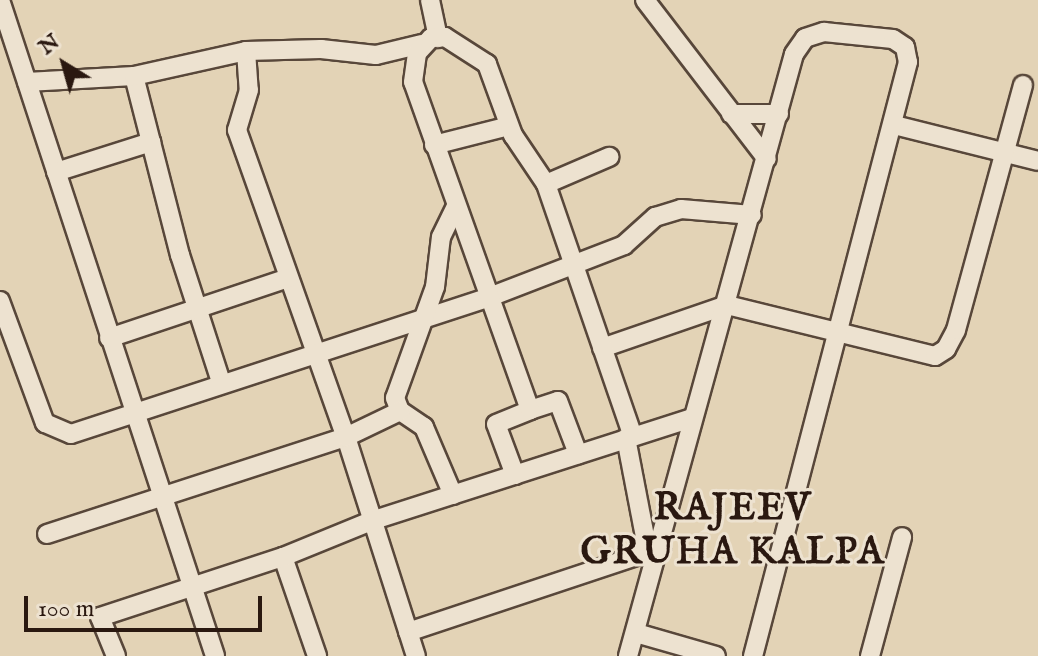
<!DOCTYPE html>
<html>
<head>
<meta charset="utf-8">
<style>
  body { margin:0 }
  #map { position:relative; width:1038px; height:656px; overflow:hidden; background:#e3d3b6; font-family:"IM FELL English",serif }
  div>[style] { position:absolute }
  .roads { filter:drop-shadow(2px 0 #58473a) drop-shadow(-2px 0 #58473a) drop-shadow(0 2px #58473a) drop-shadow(0 -2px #58473a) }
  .minor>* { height:18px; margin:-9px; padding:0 9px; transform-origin:9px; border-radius:9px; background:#ede2d0 }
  span { translate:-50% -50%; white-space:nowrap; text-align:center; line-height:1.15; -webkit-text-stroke:6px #ede2d0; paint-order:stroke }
  .district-label { font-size:38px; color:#2a1810; font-weight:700; letter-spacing:2px }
  .north { position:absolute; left:24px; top:24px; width:80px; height:80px; -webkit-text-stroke:6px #ede2d0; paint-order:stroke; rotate:323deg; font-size:22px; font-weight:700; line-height:32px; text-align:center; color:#2a1810 }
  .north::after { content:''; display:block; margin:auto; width:28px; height:36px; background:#2a1810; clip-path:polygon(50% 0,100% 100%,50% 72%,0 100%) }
  .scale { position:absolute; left:24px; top:596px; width:238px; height:36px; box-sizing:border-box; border:4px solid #2a1810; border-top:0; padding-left:10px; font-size:24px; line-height:28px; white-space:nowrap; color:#2a1810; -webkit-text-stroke:6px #ede2d0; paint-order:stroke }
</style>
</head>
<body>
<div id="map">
  <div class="roads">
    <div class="minor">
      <div style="left:0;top:0;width:690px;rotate:71.85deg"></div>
      <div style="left:430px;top:0;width:39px;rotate:78deg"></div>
      <div style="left:645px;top:0;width:200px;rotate:52.5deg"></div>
      <div style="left:246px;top:51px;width:39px;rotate:86deg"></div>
      <div style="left:249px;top:90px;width:42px;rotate:106.7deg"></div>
      <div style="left:237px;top:130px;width:326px;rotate:70.5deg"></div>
      <div style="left:346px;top:437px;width:230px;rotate:72.3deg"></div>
      <div style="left:134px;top:76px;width:185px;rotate:75.6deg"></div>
      <div style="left:180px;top:255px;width:133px;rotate:72.1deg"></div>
      <div style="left:27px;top:82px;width:107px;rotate:-3.2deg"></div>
      <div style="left:134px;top:76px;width:115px;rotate:-12.6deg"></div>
      <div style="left:246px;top:51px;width:75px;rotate:-1.5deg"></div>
      <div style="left:321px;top:49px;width:55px;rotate:6.2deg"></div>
      <div style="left:376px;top:55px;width:47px;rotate:-13.4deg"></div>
      <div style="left:731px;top:114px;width:48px"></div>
      <div style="left:894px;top:125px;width:148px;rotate:14deg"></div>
      <div style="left:434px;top:145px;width:77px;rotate:-14.2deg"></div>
      <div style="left:56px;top:172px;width:100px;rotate:-17.5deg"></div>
      <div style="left:546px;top:184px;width:69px;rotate:-23.2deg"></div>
      <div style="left:0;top:301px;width:130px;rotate:69.8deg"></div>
      <div style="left:45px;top:423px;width:28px;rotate:23deg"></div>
      <div style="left:71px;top:434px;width:438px;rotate:-18.1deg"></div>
      <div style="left:487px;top:298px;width:147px;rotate:-21.1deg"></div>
      <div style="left:624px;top:245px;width:42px;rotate:-42.1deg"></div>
      <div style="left:655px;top:217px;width:27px;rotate:-17deg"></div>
      <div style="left:681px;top:209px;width:71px;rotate:4.8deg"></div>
      <div style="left:109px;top:338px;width:189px;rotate:-18.5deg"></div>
      <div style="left:602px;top:348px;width:132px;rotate:-19deg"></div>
      <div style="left:727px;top:305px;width:214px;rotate:13.8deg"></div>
      <div style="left:935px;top:356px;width:13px;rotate:-32deg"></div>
      <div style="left:946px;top:349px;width:21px;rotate:-62deg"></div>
      <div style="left:956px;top:330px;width:254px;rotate:-74.7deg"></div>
      <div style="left:530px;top:410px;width:29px;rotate:-18deg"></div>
      <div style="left:558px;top:401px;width:57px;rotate:69.3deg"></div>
      <div style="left:626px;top:438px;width:116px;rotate:79.1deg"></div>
      <div style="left:515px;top:475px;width:54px;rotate:-110.4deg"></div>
      <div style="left:496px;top:424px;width:37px;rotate:-22deg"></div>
      <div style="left:530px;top:410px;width:348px;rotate:-109.6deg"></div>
      <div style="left:413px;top:82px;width:29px;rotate:-82deg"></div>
      <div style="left:417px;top:53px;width:21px;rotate:-47deg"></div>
      <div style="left:431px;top:38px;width:14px;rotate:-4deg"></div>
      <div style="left:445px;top:37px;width:50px;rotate:32.7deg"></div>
      <div style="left:487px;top:64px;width:76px;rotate:69.9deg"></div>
      <div style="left:513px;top:135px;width:59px;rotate:56deg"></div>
      <div style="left:546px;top:184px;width:267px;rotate:71deg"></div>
      <div style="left:453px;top:495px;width:74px;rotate:-113.1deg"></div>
      <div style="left:424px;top:427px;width:29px;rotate:-146deg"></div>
      <div style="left:400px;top:411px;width:14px;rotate:-111deg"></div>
      <div style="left:395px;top:398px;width:118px;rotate:-70.2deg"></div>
      <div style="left:435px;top:287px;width:50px;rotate:-83.2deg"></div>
      <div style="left:441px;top:237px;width:32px;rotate:-64deg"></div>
      <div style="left:47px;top:534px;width:314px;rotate:-18deg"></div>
      <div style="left:346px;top:437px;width:60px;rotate:-25.7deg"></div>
      <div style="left:283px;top:557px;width:105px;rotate:71deg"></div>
      <div style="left:408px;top:632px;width:267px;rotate:-18.4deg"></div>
      <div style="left:636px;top:633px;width:83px;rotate:16deg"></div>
      <div style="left:116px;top:656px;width:42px;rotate:-112.3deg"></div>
      <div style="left:100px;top:617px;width:193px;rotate:-18.2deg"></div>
      <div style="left:283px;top:557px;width:95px;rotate:-22.2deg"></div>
      <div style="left:371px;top:521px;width:337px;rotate:-17.8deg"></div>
      <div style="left:628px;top:656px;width:624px;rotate:-74.58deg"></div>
      <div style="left:794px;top:54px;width:19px;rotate:-55deg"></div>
      <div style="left:805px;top:38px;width:20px;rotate:-18deg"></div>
      <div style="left:824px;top:32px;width:69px;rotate:5.8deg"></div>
      <div style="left:893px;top:39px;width:14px;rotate:34deg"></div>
      <div style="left:905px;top:47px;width:15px;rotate:79deg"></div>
      <div style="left:908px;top:62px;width:614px;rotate:104.62deg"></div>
      <div style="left:870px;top:656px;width:123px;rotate:-74.9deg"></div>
    </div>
  </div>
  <div class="district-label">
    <span style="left:733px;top:532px">RAJEEV<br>GRUHA KALPA</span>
  </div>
  <div class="north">N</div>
  <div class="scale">100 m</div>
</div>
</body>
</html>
